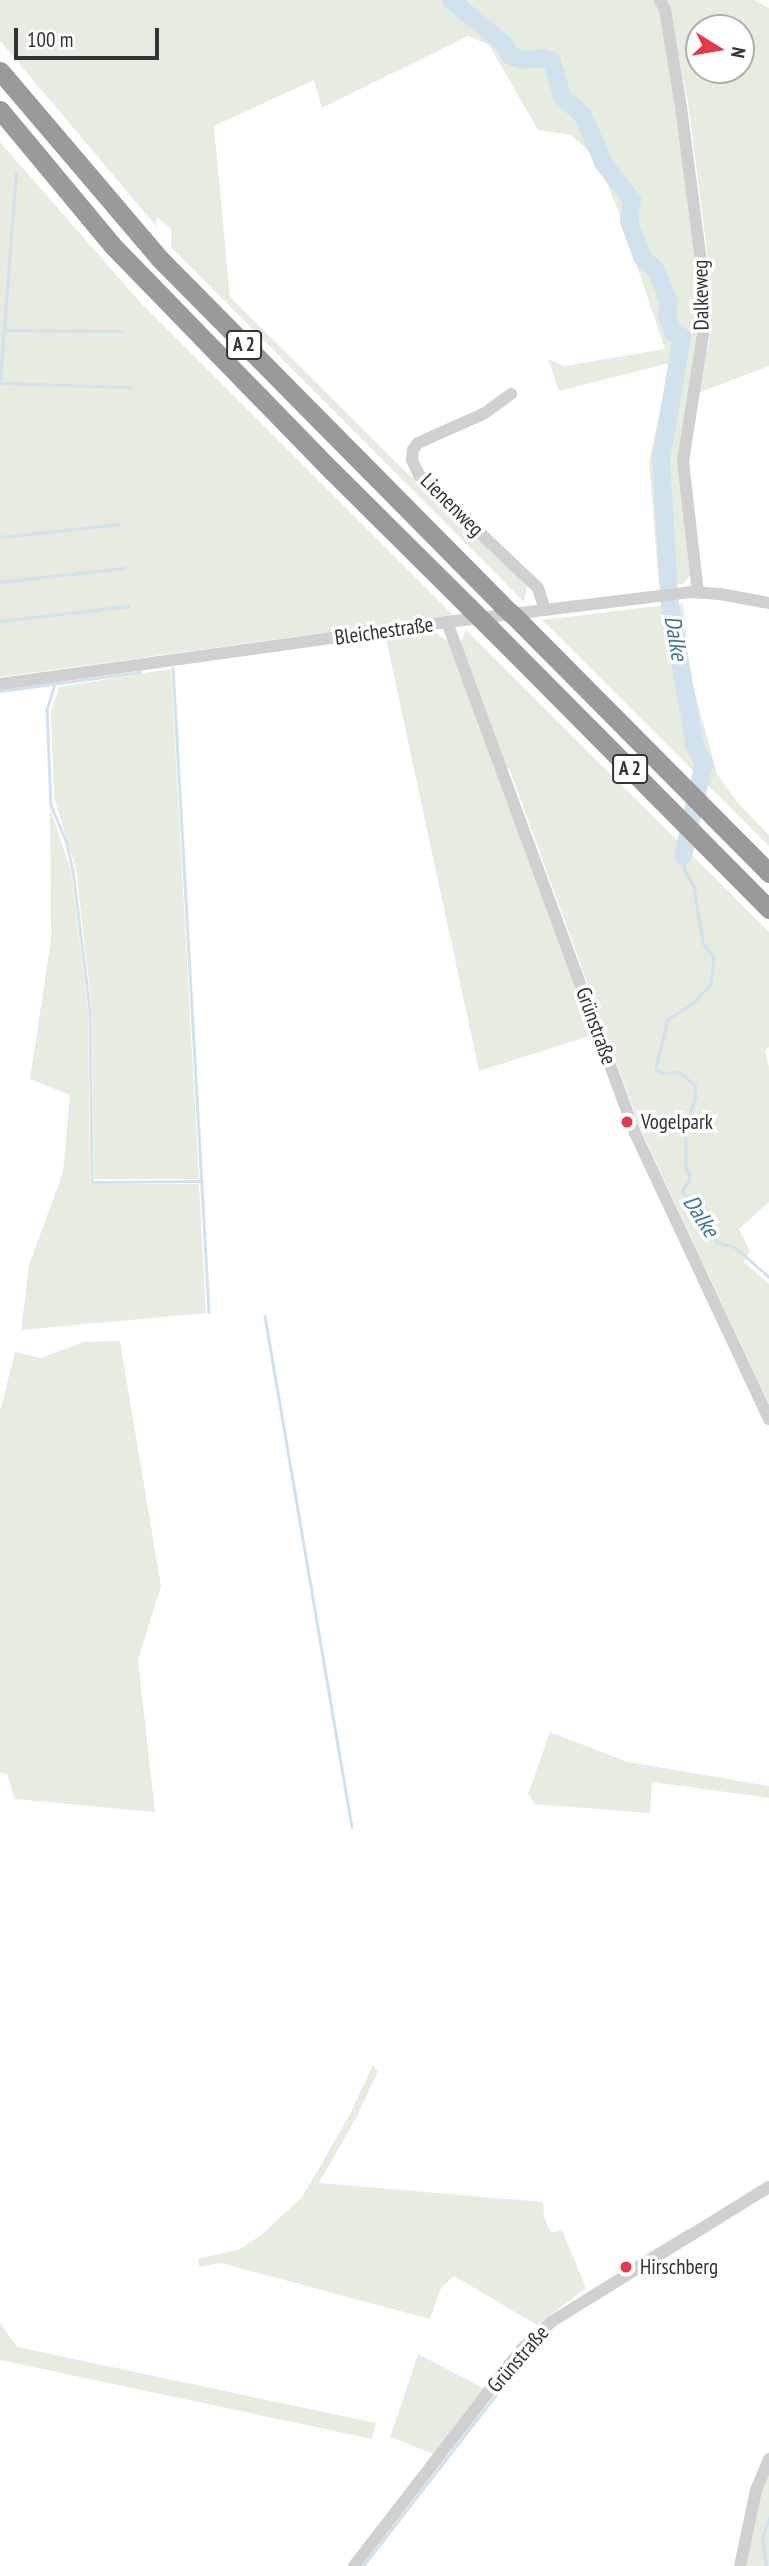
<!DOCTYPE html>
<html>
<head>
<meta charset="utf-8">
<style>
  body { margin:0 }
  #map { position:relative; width:769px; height:2566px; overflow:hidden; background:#fff; font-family:"PT Sans Narrow",sans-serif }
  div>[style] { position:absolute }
  .green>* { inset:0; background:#e6ecdf }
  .stream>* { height:2.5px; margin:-1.25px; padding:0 1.25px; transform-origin:1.25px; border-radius:1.25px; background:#cfe2ee }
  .river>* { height:18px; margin:-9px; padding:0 9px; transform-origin:9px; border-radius:9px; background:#cfe2ee }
  .minor>* { height:12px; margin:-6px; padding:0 6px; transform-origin:6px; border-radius:6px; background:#d0d0d0 }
  .highway>* { height:19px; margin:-9.5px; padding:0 9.5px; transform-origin:9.5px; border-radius:9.5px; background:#9a9a9a }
  .highway-bridge>* { height:19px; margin:-9.5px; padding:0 9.5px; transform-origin:9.5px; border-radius:9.5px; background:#9a9a9a }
  .dots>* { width:19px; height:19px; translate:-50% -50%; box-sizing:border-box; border:4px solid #fff; border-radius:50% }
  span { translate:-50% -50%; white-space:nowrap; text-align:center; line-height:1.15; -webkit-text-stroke:7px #fff; paint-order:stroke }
  .shield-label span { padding:2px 5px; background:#fff; border:2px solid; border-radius:5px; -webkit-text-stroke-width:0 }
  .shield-label { font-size:19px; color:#333; font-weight:700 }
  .street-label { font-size:21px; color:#333 }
  .poi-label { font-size:21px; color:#333 }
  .left { translate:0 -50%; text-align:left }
  .water-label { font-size:23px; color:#3f7597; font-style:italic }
  .north { position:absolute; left:685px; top:14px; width:70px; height:70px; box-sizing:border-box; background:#fff; border:2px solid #adadad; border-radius:50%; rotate:101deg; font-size:19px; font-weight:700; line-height:28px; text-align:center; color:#333 }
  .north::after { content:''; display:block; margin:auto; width:24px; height:32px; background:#e63946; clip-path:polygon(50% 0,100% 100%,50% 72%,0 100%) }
  .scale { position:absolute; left:14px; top:28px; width:145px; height:32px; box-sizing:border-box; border:4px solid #333; border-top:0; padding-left:9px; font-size:21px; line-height:24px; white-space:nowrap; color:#333; -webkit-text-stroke:5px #fff; paint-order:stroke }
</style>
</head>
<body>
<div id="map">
  <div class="green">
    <div style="clip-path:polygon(0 0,654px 0,659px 9px,676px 108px,701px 283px,699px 326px,678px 460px,690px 576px,683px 584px,659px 585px,649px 462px,670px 363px,559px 391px,548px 359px,564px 366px,665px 349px,619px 213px,597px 159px,571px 135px,538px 130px,489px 45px,468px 36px,322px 108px,314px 80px,214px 126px,230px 297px,402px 468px,527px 585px,524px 602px,171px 247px,171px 229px,157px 217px,156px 226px,0 41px)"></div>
    <div style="clip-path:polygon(evenodd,667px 0,755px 0,769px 8px,769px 366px,698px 393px,710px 335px,711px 283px,688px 103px,667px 0,699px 28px,741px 28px,741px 70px,699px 70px,699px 28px)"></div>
    <div style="clip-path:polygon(0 142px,140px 302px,453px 615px,0 677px)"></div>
    <div style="clip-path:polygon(683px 603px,690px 674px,717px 774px,737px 802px,769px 835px,769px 846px,542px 620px)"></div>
    <div style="clip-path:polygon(433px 630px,449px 643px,593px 1035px,479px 1071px,386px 639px)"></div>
    <div style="clip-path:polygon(466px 630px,769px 932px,769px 1047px,765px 1051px,769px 1067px,769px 1202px,739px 1229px,750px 1251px,744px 1262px,769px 1284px,769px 1404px,641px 1130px,509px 768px,506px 768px,460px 644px)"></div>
    <div style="clip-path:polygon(171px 669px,199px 1179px,94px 1179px,92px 1011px,76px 869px,54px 797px,51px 711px,59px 687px)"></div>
    <div style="clip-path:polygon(50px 809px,71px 870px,88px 1011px,90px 1184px,199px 1184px,206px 1313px,21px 1330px,29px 1265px,63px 1172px,70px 1095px,30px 1079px,51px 940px)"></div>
    <div style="clip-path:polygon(120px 1341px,161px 1586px,138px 1660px,155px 1812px,15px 1799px,7px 1774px,0 1773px,0 1411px,15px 1352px,41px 1358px,83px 1342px)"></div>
    <div style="clip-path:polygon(550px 1732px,628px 1762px,769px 1786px,769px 1798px,652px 1782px,650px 1813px,534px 1804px,528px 1794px)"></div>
    <div style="clip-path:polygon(373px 2065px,378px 2071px,356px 2118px,319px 2183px,543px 2202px,544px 2217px,551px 2233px,562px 2230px,586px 2288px,537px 2325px,454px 2276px,441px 2288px,430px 2319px,221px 2263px,199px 2267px,198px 2259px,240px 2249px,260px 2236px,302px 2197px,349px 2116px)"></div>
    <div style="clip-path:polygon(0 2323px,17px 2347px,376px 2423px,372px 2439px,0 2360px)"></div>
    <div style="clip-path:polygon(418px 2354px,485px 2389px,434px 2454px,390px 2437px)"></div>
    <div style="clip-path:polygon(769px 2467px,769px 2566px,745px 2566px,753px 2516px)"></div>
  </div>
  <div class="stream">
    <div style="left:6px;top:330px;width:115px;rotate:0.5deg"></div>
    <div style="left:0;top:380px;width:207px;rotate:-85.6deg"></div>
    <div style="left:0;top:383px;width:130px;rotate:1.8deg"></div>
    <div style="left:0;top:537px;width:120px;rotate:-6.2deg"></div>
    <div style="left:0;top:582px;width:125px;rotate:-6.4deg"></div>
    <div style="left:0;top:621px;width:129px;rotate:-6.7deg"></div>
    <div style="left:173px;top:668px;width:645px;rotate:86.8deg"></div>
    <div style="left:55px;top:684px;width:27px;rotate:107deg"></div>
    <div style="left:47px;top:710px;width:95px;rotate:87.6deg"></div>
    <div style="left:51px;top:805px;width:38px;rotate:67deg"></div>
    <div style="left:66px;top:840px;width:31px;rotate:77deg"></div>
    <div style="left:73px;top:870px;width:142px;rotate:83.1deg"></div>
    <div style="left:90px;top:1011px;width:171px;rotate:89.3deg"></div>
    <div style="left:92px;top:1182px;width:110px;rotate:-0.5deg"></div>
    <div style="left:0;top:691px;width:141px;rotate:-7.7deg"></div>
    <div style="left:683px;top:856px;width:15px;rotate:82deg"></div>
    <div style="left:685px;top:871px;width:17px;rotate:59deg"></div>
    <div style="left:694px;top:886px;width:58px;rotate:81deg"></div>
    <div style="left:703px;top:943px;width:18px;rotate:52deg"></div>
    <div style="left:714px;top:957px;width:27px;rotate:96deg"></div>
    <div style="left:711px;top:984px;width:25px;rotate:132deg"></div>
    <div style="left:694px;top:1003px;width:31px;rotate:147deg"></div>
    <div style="left:668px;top:1020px;width:50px;rotate:103.8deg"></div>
    <div style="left:656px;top:1069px;width:7px;rotate:34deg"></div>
    <div style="left:662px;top:1073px;width:17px;rotate:-3deg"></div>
    <div style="left:679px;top:1072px;width:21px;rotate:39deg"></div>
    <div style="left:695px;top:1085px;width:11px;rotate:85deg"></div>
    <div style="left:696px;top:1096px;width:34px;rotate:107deg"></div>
    <div style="left:686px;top:1128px;width:37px;rotate:90deg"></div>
    <div style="left:686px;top:1165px;width:15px;rotate:74deg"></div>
    <div style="left:690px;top:1179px;width:15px;rotate:122deg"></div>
    <div style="left:682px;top:1192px;width:28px;rotate:44deg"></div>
    <div style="left:702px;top:1211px;width:10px;rotate:90deg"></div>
    <div style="left:702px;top:1221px;width:26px;rotate:54deg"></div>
    <div style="left:717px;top:1242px;width:19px;rotate:16deg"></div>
    <div style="left:735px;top:1247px;width:45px;rotate:41.4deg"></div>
    <div style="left:265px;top:1316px;width:518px;rotate:80.34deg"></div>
    <div style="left:630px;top:2265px;width:68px;rotate:-31.1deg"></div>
    <div style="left:363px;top:2566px;width:225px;rotate:-52.2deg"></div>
    <div style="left:766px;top:2566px;width:28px;rotate:-98deg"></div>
    <div style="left:762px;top:2538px;width:21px;rotate:-71deg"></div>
  </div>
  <div class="river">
    <div style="left:451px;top:0;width:69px;rotate:39.7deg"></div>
    <div style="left:504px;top:44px;width:14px;rotate:60deg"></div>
    <div style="left:511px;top:56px;width:13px;rotate:18deg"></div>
    <div style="left:523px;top:60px;width:21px;rotate:-5deg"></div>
    <div style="left:544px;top:58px;width:9px;rotate:21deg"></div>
    <div style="left:552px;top:61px;width:37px;rotate:74deg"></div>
    <div style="left:562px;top:97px;width:28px;rotate:41deg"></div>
    <div style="left:583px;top:115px;width:53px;rotate:66.8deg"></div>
    <div style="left:604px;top:164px;width:46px;rotate:52.1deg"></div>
    <div style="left:632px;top:200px;width:21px;rotate:98deg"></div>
    <div style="left:629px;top:221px;width:38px;rotate:70deg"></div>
    <div style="left:642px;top:257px;width:19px;rotate:43deg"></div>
    <div style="left:656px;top:270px;width:35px;rotate:68deg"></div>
    <div style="left:669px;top:303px;width:12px;rotate:99deg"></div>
    <div style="left:667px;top:315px;width:18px;rotate:71deg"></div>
    <div style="left:673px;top:332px;width:10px;rotate:29deg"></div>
    <div style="left:682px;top:337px;width:125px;rotate:99.7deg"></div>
    <div style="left:661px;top:460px;width:146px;rotate:86.5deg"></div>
    <div style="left:670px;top:606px;width:142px;rotate:79.9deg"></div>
    <div style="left:695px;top:746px;width:19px;rotate:62deg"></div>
    <div style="left:704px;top:763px;width:95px;rotate:102.7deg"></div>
  </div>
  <div class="minor">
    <div style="left:660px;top:0;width:11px;rotate:63deg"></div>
    <div style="left:665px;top:10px;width:98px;rotate:80.6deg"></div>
    <div style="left:681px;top:107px;width:177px;rotate:82.6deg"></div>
    <div style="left:704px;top:283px;width:51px;rotate:91.1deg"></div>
    <div style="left:703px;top:334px;width:129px;rotate:98.9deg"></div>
    <div style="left:683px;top:461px;width:132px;rotate:83.5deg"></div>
    <div style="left:511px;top:394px;width:34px;rotate:144deg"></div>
    <div style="left:483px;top:414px;width:71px;rotate:156deg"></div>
    <div style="left:418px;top:443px;width:9px;rotate:126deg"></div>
    <div style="left:413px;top:450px;width:10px;rotate:96deg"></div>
    <div style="left:412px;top:460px;width:17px;rotate:65deg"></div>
    <div style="left:419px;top:475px;width:164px;rotate:43.5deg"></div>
    <div style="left:538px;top:588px;width:23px;rotate:72deg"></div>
    <div style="left:447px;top:622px;width:544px;rotate:69.8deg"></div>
    <div style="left:635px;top:1133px;width:316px;rotate:64.9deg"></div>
    <div style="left:0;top:684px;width:451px;rotate:-7.9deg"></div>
    <div style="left:447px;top:622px;width:245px;rotate:-7deg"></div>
    <div style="left:690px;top:592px;width:30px;rotate:4deg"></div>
    <div style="left:720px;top:594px;width:50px;rotate:10.4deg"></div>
    <div style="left:354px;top:2566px;width:272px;rotate:-52.3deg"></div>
    <div style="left:520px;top:2351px;width:42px;rotate:-43.1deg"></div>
    <div style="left:551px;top:2322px;width:256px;rotate:-31.8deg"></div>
    <div style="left:740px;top:2566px;width:78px;rotate:-78.1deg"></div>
    <div style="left:756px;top:2490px;width:34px;rotate:-67deg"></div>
  </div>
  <div class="highway">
    <div style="left:0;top:71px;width:247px;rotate:49.6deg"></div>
    <div style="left:160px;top:259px;width:486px;rotate:45.3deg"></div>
    <div style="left:0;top:110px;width:177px;rotate:50.3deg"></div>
    <div style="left:113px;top:246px;width:313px;rotate:45.8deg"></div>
    <div style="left:331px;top:470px;width:194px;rotate:44.8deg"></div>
    <div style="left:520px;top:622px;width:354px;rotate:45.2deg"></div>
    <div style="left:491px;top:629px;width:395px;rotate:45.2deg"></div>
  </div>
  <div class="highway-bridge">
    <div style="left:502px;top:605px;width:25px;rotate:43deg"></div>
    <div style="left:469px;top:607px;width:31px;rotate:45deg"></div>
  </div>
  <div class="dots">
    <div style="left:627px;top:1122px;background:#e63946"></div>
    <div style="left:626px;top:2267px;background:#e63946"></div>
  </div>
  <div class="shield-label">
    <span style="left:244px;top:345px">A 2</span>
    <span style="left:630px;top:769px">A 2</span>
  </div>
  <div class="street-label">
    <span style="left:701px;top:295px;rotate:-91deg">Dalkeweg</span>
    <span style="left:452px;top:505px;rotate:45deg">Lienenweg</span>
    <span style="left:384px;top:631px;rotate:-8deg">Bleichestraße</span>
    <span style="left:596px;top:1026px;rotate:70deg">Grünstraße</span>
    <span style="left:518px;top:2359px;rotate:-49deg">Grünstraße</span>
  </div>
  <div class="poi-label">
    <span class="left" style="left:641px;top:1122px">Vogelpark</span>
    <span class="left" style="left:640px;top:2267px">Hirschberg</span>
  </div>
  <div class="water-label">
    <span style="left:676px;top:638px;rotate:80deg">Dalke</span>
    <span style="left:701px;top:1216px;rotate:57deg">Dalke</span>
  </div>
  <div class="north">N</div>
  <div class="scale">100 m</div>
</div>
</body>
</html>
